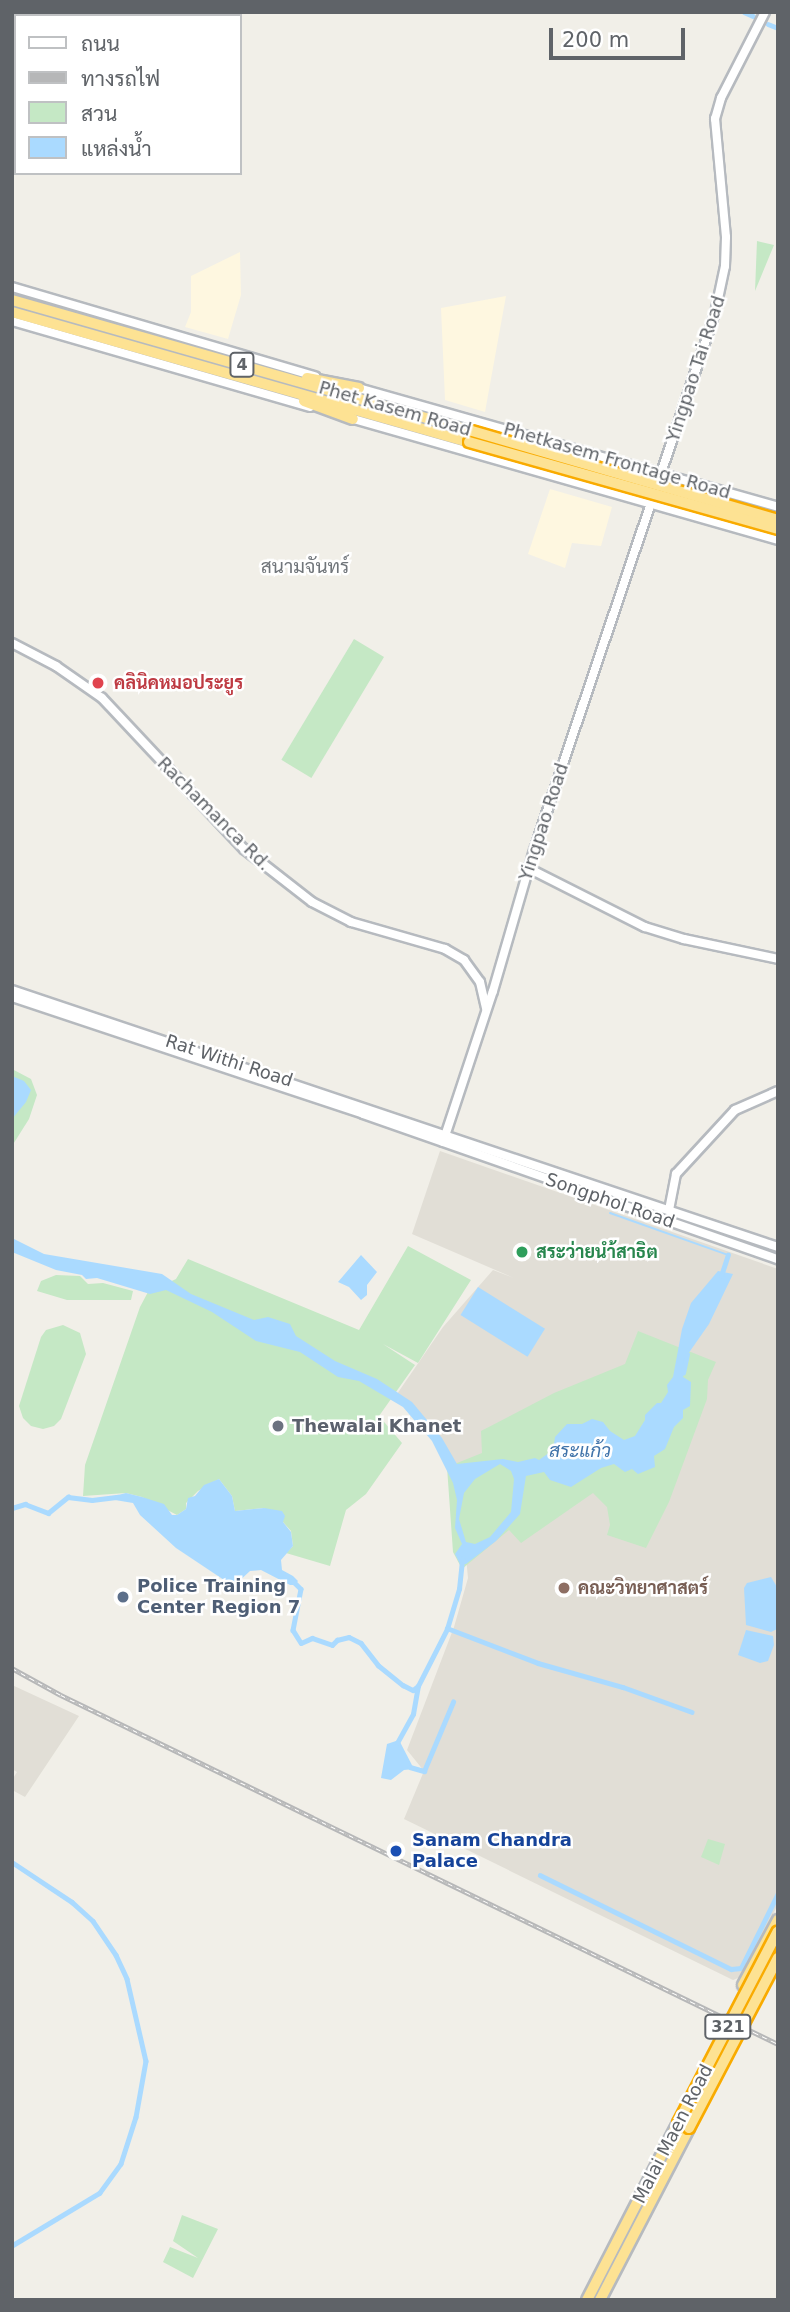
<!DOCTYPE html>
<html>
<head>
<meta charset="utf-8">
<style>
  body { margin:0 }
  #map { position:relative; width:790px; height:2312px; overflow:hidden; background:#f1efe8; font-family:"DejaVu Sans",Sarabun,sans-serif }
  div>[style] { position:absolute }
  .commercial>* { inset:0; background:#fef7e0 }
  .education>* { inset:0; background:#e1ded6 }
  .green>* { inset:0; background:#c5e8c5; transform-origin:0 0 }
  .water>* { inset:0; background:#aadaff; transform-origin:0 0 }
  .stream>* { height:2px; margin:-1px; padding:0 1px; transform-origin:1px; border-radius:1px; background:#aadaff }
  .canal>* { height:4.5px; margin:-2.25px; padding:0 2.25px; transform-origin:2.25px; border-radius:2.25px; background:#aadaff }
  .roads { filter:drop-shadow(2px 0 #b6babf) drop-shadow(-2px 0 #b6babf) drop-shadow(0 2px #b6babf) drop-shadow(0 -2px #b6babf) }
  .secondary>* { height:8px; margin:-4px; padding:0 4px; transform-origin:4px; border-radius:4px; background:#fff }
  .highway>* { height:10px; margin:-5px; padding:0 5px; transform-origin:5px; border-radius:5px; background:#fde293 }
  .rail>* { height:4.5px; margin-top:-2.25px; transform-origin:0; background:repeating-linear-gradient(90deg,#fff 0 5px,#b6b7b8 0 10px); box-sizing:border-box; border-block:2px solid #b6b7b8 }
  .bridges { filter:drop-shadow(2px 0 #f9ab00) drop-shadow(-2px 0 #f9ab00) drop-shadow(0 2px #f9ab00) drop-shadow(0 -2px #f9ab00) }
  .highway-bridge>* { height:10px; margin:-5px; padding:0 5px; transform-origin:5px; border-radius:5px; background:#fde293 }
  .dots>* { width:19px; height:19px; translate:-50% -50%; box-sizing:border-box; border:4px solid #fff; border-radius:50% }
  span { translate:-50% -50%; white-space:nowrap; text-align:center; line-height:1.15; -webkit-text-stroke:5px #fff; paint-order:stroke }
  .shield-label span { padding:2px 5px; background:#fff; border:2px solid; border-radius:5px; -webkit-text-stroke-width:0 }
  .shield-label { font-size:16px; color:#5f6368; font-weight:700 }
  .street-label { font-size:18px; color:#5f6368 }
  .health-label { font-size:18px; color:#be3a42; font-weight:700 }
  .left { translate:0 -50%; text-align:left }
  .leisure-label { font-size:18px; color:#27864d; font-weight:700 }
  .worship-label { font-size:18px; color:#5b616d; font-weight:700 }
  .service-label { font-size:18px; color:#4e5e75; font-weight:700 }
  .education-label { font-size:18px; color:#785e54; font-weight:700 }
  .transit-label { font-size:18px; color:#164399; font-weight:700 }
  .neighbourhood-label { font-size:19px; color:#70757a }
  .water-label { font-size:19px; color:#4174aa; font-style:italic }
  .frame { position:absolute; inset:0; border:14px solid #5f6368; pointer-events:none }
  .legend { position:absolute; left:14px; top:14px; width:228px; height:161px; box-sizing:border-box; background:#fff; border:2px solid #bfc1c3; margin:0; padding:9px 12px; list-style:none; font-size:21px; color:#5f6368 }
  .legend li { display:flex; align-items:center; gap:14px; height:35px }
  .legend b { width:35px; border:2px solid #bfc1c3 }
  .scale { position:absolute; left:549px; top:28px; width:136px; height:32px; box-sizing:border-box; border:4px solid #5f6368; border-top:0; padding-left:9px; font-size:21px; line-height:24px; white-space:nowrap; color:#5f6368; -webkit-text-stroke:5px #fff; paint-order:stroke }
</style>
</head>
<body>
<div id="map">
  <div class="commercial">
    <div style="clip-path:polygon(240px 252px,241px 295px,228px 339px,185px 327px,191px 312px,191px 276px)"></div>
    <div style="clip-path:polygon(506px 296px,485px 412px,445px 400px,441px 308px)"></div>
    <div style="clip-path:polygon(550px 489px,612px 507px,601px 546px,572px 543px,565px 568px,528px 554px)"></div>
  </div>
  <div class="education">
    <div style="clip-path:polygon(440px 1151px,778px 1269px,778px 1904px,743px 1976px,733px 1980px,404px 1819px,424px 1771px,407px 1750px,454px 1627px,468px 1578px,459px 1483px,445px 1448px,397px 1394px,443px 1327px,493px 1270px,514px 1278px,412px 1234px)"></div>
    <div style="clip-path:polygon(12px 1685px,79px 1716px,25px 1797px,12px 1790px,12px 1780px,17px 1772px,12px 1769px)"></div>
  </div>
  <div class="green">
    <div style="clip-path:polygon(757px 241px,774px 245px,755px 291px)"></div>
    <div style="left:354px;top:639px;width:35px;height:141px;rotate:31deg"></div>
    <div style="clip-path:polygon(12px 1069px,31px 1079px,37px 1095px,29px 1119px,12px 1146px)"></div>
    <div style="clip-path:polygon(408px 1246px,471px 1280px,418px 1363px,383px 1344px,415px 1365px,379px 1416px,402px 1443px,366px 1494px,346px 1510px,330px 1566px,286px 1553px,293px 1546px,291px 1531px,283px 1522px,264px 1508px,235px 1511px,232px 1496px,219px 1479px,198px 1491px,186px 1503px,186px 1509px,177px 1515px,142px 1497px,126px 1493px,83px 1496px,85px 1465px,140px 1307px,148px 1292px,176px 1279px,188px 1259px,359px 1330px)"></div>
    <div style="clip-path:polygon(56px 1275px,80px 1276px,88px 1284px,103px 1283px,133px 1291px,131px 1300px,67px 1300px,37px 1291px,41px 1281px)"></div>
    <div style="clip-path:polygon(63px 1325px,80px 1333px,86px 1354px,61px 1419px,54px 1426px,43px 1429px,31px 1426px,23px 1418px,19px 1406px,41px 1337px,46px 1330px)"></div>
    <div style="clip-path:polygon(638px 1331px,716px 1362px,708px 1380px,707px 1399px,669px 1502px,646px 1548px,607px 1535px,610px 1525px,607px 1507px,593px 1493px,521px 1543px,509px 1530px,462px 1569px,453px 1552px,447px 1467px,482px 1453px,481px 1431px,554px 1393px,625px 1364px)"></div>
    <div style="clip-path:polygon(708px 1839px,725px 1844px,719px 1865px,701px 1857px)"></div>
    <div style="clip-path:polygon(182px 2215px,218px 2229px,193px 2278px,163px 2262px,170px 2247px,198px 2258px,173px 2241px)"></div>
  </div>
  <div class="water">
    <div style="clip-path:polygon(12px 1076px,24px 1081px,31px 1090px,26px 1102px,12px 1119px)"></div>
    <div style="clip-path:polygon(evenodd,12px 1238px,44px 1254px,162px 1274px,191px 1294px,254px 1320px,268px 1317px,290px 1324px,296px 1336px,335px 1361px,377px 1379px,412px 1402px,442px 1438px,457px 1464px,503px 1459px,518px 1462px,535px 1458px,539px 1460px,553px 1450px,555px 1437px,567px 1424px,582px 1424px,592px 1419px,603px 1422px,610px 1431px,624px 1440px,635px 1436px,645px 1420px,645px 1415px,657px 1403px,661px 1403px,668px 1392px,667px 1385px,673px 1377px,682px 1329px,691px 1303px,718px 1271px,733px 1274px,709px 1324px,688px 1354px,683px 1377px,691px 1382px,690px 1406px,683px 1410px,683px 1418px,674px 1427px,665px 1449px,654px 1456px,655px 1467px,638px 1474px,632px 1469px,625px 1472px,614px 1464px,601px 1468px,571px 1487px,550px 1480px,544px 1472px,526px 1476px,520px 1514px,496px 1541px,466px 1564px,460px 1564px,455px 1554px,462px 1544px,455px 1528px,457px 1500px,453px 1483px,432px 1441px,403px 1407px,359px 1381px,338px 1377px,300px 1352px,256px 1341px,212px 1312px,166px 1290px,150px 1294px,97px 1278px,86px 1279px,82px 1275px,56px 1270px,12px 1252px,12px 1238px,500px 1464px,511px 1471px,514px 1479px,511px 1512px,490px 1537px,475px 1544px,466px 1542px,459px 1519px,464px 1493px,475px 1479px,500px 1464px)"></div>
    <div style="clip-path:polygon(361px 1255px,377px 1272px,367px 1285px,367px 1295px,361px 1300px,349px 1287px,338px 1282px)"></div>
    <div style="left:478px;top:1287px;width:79px;height:33px;rotate:32deg"></div>
    <div style="clip-path:polygon(219px 1479px,232px 1496px,235px 1511px,264px 1508px,282px 1511px,285px 1516px,283px 1522px,291px 1532px,293px 1546px,281px 1560px,282px 1570px,293px 1576px,298px 1581px,295px 1585px,290px 1585px,261px 1570px,250px 1571px,236px 1584px,224px 1580px,176px 1548px,140px 1515px,133px 1503px,115px 1500px,114px 1496px,126px 1493px,142px 1497px,164px 1504px,172px 1515px,177px 1515px,186px 1509px,188px 1498px,195px 1496px,204px 1485px)"></div>
    <div style="clip-path:polygon(771px 1577px,777px 1587px,777px 1629px,771px 1632px,746px 1625px,744px 1588px,747px 1583px)"></div>
    <div style="clip-path:polygon(746px 1630px,773px 1636px,774px 1645px,768px 1661px,760px 1663px,738px 1655px)"></div>
    <div style="clip-path:polygon(399px 1740px,414px 1769px,404px 1770px,391px 1780px,381px 1778px,387px 1744px)"></div>
  </div>
  <div class="stream">
    <div style="left:610px;top:1213px;width:125px;rotate:19.6deg"></div>
  </div>
  <div class="canal">
    <div style="left:744px;top:12px;width:10px;rotate:24deg"></div>
    <div style="left:768px;top:24px;width:11px;rotate:22deg"></div>
    <div style="left:721px;top:1276px;width:22px;rotate:-72deg"></div>
    <div style="left:683px;top:1373px;width:19px;rotate:-78deg"></div>
    <div style="left:12px;top:1508px;width:14px;rotate:-17deg"></div>
    <div style="left:25px;top:1504px;width:25px;rotate:21deg"></div>
    <div style="left:48px;top:1513px;width:26px;rotate:-39deg"></div>
    <div style="left:68px;top:1497px;width:24px;rotate:7deg"></div>
    <div style="left:92px;top:1500px;width:26px;rotate:-7deg"></div>
    <div style="left:293px;top:1581px;width:11px;rotate:45deg"></div>
    <div style="left:301px;top:1589px;width:42px;rotate:101deg"></div>
    <div style="left:293px;top:1630px;width:15px;rotate:58deg"></div>
    <div style="left:301px;top:1643px;width:12px;rotate:-24deg"></div>
    <div style="left:312px;top:1638px;width:21px;rotate:19deg"></div>
    <div style="left:332px;top:1645px;width:7px;rotate:-45deg"></div>
    <div style="left:337px;top:1640px;width:12px;rotate:-14deg"></div>
    <div style="left:349px;top:1637px;width:13px;rotate:27deg"></div>
    <div style="left:361px;top:1643px;width:28px;rotate:52deg"></div>
    <div style="left:378px;top:1665px;width:32px;rotate:39deg"></div>
    <div style="left:403px;top:1685px;width:11px;rotate:27deg"></div>
    <div style="left:413px;top:1690px;width:6px;rotate:-39deg"></div>
    <div style="left:418px;top:1686px;width:64px;rotate:-63deg"></div>
    <div style="left:447px;top:1629px;width:42px;rotate:-73.3deg"></div>
    <div style="left:459px;top:1589px;width:30px;rotate:-84deg"></div>
    <div style="left:447px;top:1628px;width:97px;rotate:21deg"></div>
    <div style="left:538px;top:1663px;width:88px;rotate:15.8deg"></div>
    <div style="left:623px;top:1687px;width:73px;rotate:19.9deg"></div>
    <div style="left:397px;top:1743px;width:33px;rotate:-61deg"></div>
    <div style="left:413px;top:1714px;width:28px;rotate:-80deg"></div>
    <div style="left:410px;top:1767px;width:15px;rotate:16deg"></div>
    <div style="left:424px;top:1771px;width:75px;rotate:-67.2deg"></div>
    <div style="left:12px;top:1862px;width:72px;rotate:33.7deg"></div>
    <div style="left:72px;top:1902px;width:28px;rotate:42deg"></div>
    <div style="left:93px;top:1921px;width:41px;rotate:55.9deg"></div>
    <div style="left:116px;top:1955px;width:26px;rotate:65deg"></div>
    <div style="left:127px;top:1979px;width:84px;rotate:77deg"></div>
    <div style="left:146px;top:2061px;width:57px;rotate:100.1deg"></div>
    <div style="left:136px;top:2117px;width:49px;rotate:107.7deg"></div>
    <div style="left:121px;top:2164px;width:36px;rotate:126deg"></div>
    <div style="left:100px;top:2193px;width:103px;rotate:148.9deg"></div>
    <div style="left:540px;top:1875px;width:213px;rotate:26.2deg"></div>
    <div style="left:731px;top:1969px;width:10px;rotate:-6deg"></div>
    <div style="left:741px;top:1968px;width:84px;rotate:-63.7deg"></div>
  </div>
  <div class="roads">
    <div class="secondary">
      <div style="left:12px;top:287px;width:316px;rotate:16.4deg"></div>
      <div style="left:12px;top:321px;width:310px;rotate:16.1deg"></div>
      <div style="left:355px;top:387px;width:440px;rotate:15.8deg"></div>
      <div style="left:350px;top:418px;width:445px;rotate:15.9deg"></div>
      <div style="left:12px;top:643px;width:50px;rotate:27.6deg"></div>
      <div style="left:56px;top:666px;width:56px;rotate:34.8deg"></div>
      <div style="left:102px;top:698px;width:207px;rotate:46.8deg"></div>
      <div style="left:244px;top:849px;width:86px;rotate:37.9deg"></div>
      <div style="left:312px;top:902px;width:44px;rotate:27.1deg"></div>
      <div style="left:351px;top:922px;width:98px;rotate:16deg"></div>
      <div style="left:445px;top:949px;width:22px;rotate:30deg"></div>
      <div style="left:464px;top:960px;width:27px;rotate:54deg"></div>
      <div style="left:480px;top:982px;width:27px;rotate:77deg"></div>
      <div style="left:528px;top:868px;width:131px;rotate:26.8deg"></div>
      <div style="left:645px;top:927px;width:41px;rotate:17.1deg"></div>
      <div style="left:684px;top:939px;width:96px;rotate:12deg"></div>
      <div style="left:12px;top:990px;width:808px;rotate:18.55deg"></div>
      <div style="left:12px;top:997px;width:370px;rotate:18.4deg"></div>
      <div style="left:363px;top:1114px;width:440px;rotate:19.3deg"></div>
      <div style="left:443px;top:1142px;width:159px;rotate:-71.7deg"></div>
      <div style="left:493px;top:991px;width:147px;rotate:-73.8deg"></div>
      <div style="left:534px;top:850px;width:567px;rotate:-71.37deg"></div>
      <div style="left:715px;top:313px;width:48px;rotate:-78deg"></div>
      <div style="left:725px;top:266px;width:29px;rotate:-88deg"></div>
      <div style="left:726px;top:237px;width:119px;rotate:-95.3deg"></div>
      <div style="left:715px;top:119px;width:22px;rotate:-74deg"></div>
      <div style="left:721px;top:98px;width:97px;rotate:-62.9deg"></div>
      <div style="left:669px;top:1210px;width:37px;rotate:-79deg"></div>
      <div style="left:676px;top:1174px;width:87px;rotate:-47.3deg"></div>
      <div style="left:735px;top:1110px;width:47px;rotate:-23.8deg"></div>
    </div>
    <div class="highway">
      <div style="left:12px;top:300px;width:478px;rotate:15.9deg"></div>
      <div style="left:12px;top:312px;width:475px;rotate:15.9deg"></div>
      <div style="left:307px;top:378px;width:53px;rotate:10.9deg"></div>
      <div style="left:304px;top:401px;width:52px;rotate:20.2deg"></div>
      <div style="left:743px;top:1985px;width:74px;rotate:-61.7deg"></div>
      <div style="left:587px;top:2300px;width:199px;rotate:-62.8deg"></div>
      <div style="left:600px;top:2300px;width:194px;rotate:-62.6deg"></div>
    </div>
  </div>
  <div class="rail">
    <div style="left:12px;top:1668px;width:56px;rotate:28.9deg"></div>
    <div style="left:61px;top:1695px;width:797px;rotate:25.95deg"></div>
  </div>
  <div class="bridges">
    <div class="highway-bridge">
      <div style="left:472px;top:431px;width:319px;rotate:16.2deg"></div>
      <div style="left:469px;top:442px;width:321px;rotate:15.7deg"></div>
      <div style="left:678px;top:2123px;width:216px;rotate:-62.5deg"></div>
      <div style="left:689px;top:2128px;width:192px;rotate:-62.4deg"></div>
    </div>
  </div>
  <div class="dots">
    <div style="left:98px;top:683px;background:#e0444e"></div>
    <div style="left:522px;top:1252px;background:#2e9e5b"></div>
    <div style="left:278px;top:1426px;background:#6b7280"></div>
    <div style="left:564px;top:1588px;background:#8d6e63"></div>
    <div style="left:123px;top:1597px;background:#5c6f8a"></div>
    <div style="left:396px;top:1851px;background:#1a4fb4"></div>
  </div>
  <div class="shield-label">
    <span style="left:242px;top:365px">4</span>
    <span style="left:728px;top:2027px">321</span>
  </div>
  <div class="street-label">
    <span style="left:696px;top:369px;rotate:-72deg">Yingpao Tai Road</span>
    <span style="left:395px;top:409px;rotate:16deg">Phet Kasem Road</span>
    <span style="left:617px;top:461px;rotate:16deg">Phetkasem Frontage Road</span>
    <span style="left:214px;top:814px;rotate:45deg">Rachamanca Rd.</span>
    <span style="left:544px;top:822px;rotate:-72deg">Yingpao Road</span>
    <span style="left:229px;top:1061px;rotate:18deg">Rat Withi Road</span>
    <span style="left:610px;top:1201px;rotate:19deg">Songphol Road</span>
    <span style="left:673px;top:2134px;rotate:-63deg">Malai Maen Road</span>
  </div>
  <div class="health-label">
    <span class="left" style="left:114px;top:683px">คลินิคหมอประยูร</span>
  </div>
  <div class="leisure-label">
    <span class="left" style="left:536px;top:1252px">สระว่ายนำ้สาธิต</span>
  </div>
  <div class="worship-label">
    <span class="left" style="left:292px;top:1426px">Thewalai Khanet</span>
  </div>
  <div class="service-label">
    <span class="left" style="left:137px;top:1597px">Police Training<br>Center Region 7</span>
  </div>
  <div class="education-label">
    <span class="left" style="left:578px;top:1588px">คณะวิทยาศาสตร์</span>
  </div>
  <div class="transit-label">
    <span class="left" style="left:412px;top:1851px">Sanam Chandra<br>Palace</span>
  </div>
  <div class="neighbourhood-label">
    <span style="left:305px;top:567px">สนามจันทร์</span>
  </div>
  <div class="water-label">
    <span style="left:580px;top:1451px">สระแก้ว</span>
  </div>
  <div class="frame"></div>
  <ul class="legend">
  <li><b style="height:9px;background:#fff"></b>ถนน</li>
  <li><b style="height:9px;background:#b6b7b8"></b>ทางรถไฟ</li>
  <li><b style="height:19px;background:#c5e8c5"></b>สวน</li>
  <li><b style="height:19px;background:#aadaff"></b>แหล่งน้ำ</li>
  </ul>
  <div class="scale">200 m</div>
</div>
</body>
</html>
